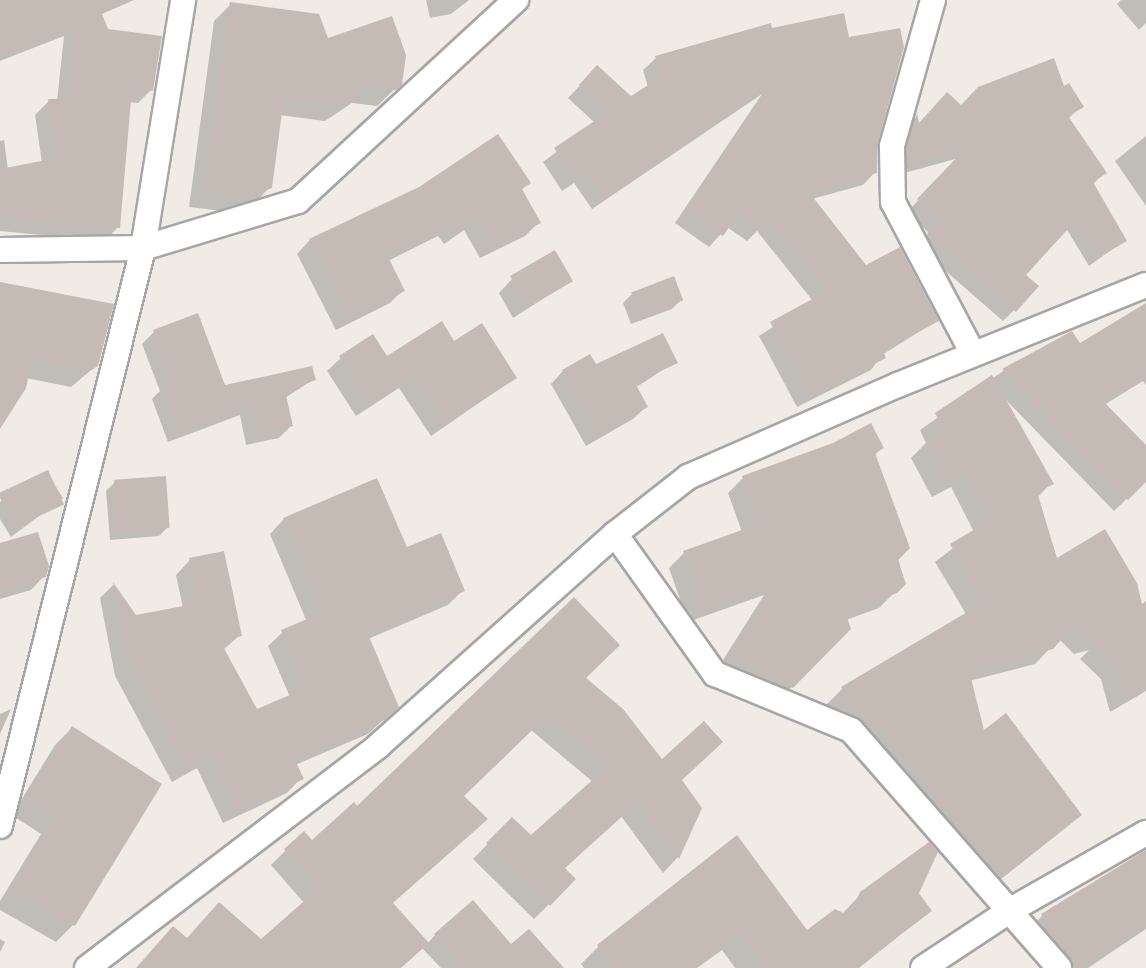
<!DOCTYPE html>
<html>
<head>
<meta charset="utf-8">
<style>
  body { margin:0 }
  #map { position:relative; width:1146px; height:968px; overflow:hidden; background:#f0ece5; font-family:Ubuntu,sans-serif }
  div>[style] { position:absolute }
  .shadow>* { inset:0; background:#0003 }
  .building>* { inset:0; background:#c5bbb4; transform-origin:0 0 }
  .roads { filter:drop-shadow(2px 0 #a6a6a6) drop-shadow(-2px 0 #a6a6a6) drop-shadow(0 2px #a6a6a6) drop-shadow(0 -2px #a6a6a6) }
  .street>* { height:24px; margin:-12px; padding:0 12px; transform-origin:12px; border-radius:12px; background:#fff }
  span { translate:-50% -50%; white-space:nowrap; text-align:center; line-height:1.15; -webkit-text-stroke:6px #fff; paint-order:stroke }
</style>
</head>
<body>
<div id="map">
  <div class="shadow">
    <div style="clip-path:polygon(0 0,94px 0,106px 31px,151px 90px,138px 103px,129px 102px,118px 227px,105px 241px,0 231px,0 141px,4px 140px,8px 170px,42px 163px,35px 115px,49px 101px,57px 101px,64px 36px,0 61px)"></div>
    <div style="clip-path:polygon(426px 0,469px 0,451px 14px,430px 18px)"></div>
    <div style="clip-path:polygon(1121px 0,1146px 0,1146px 23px,1139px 30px,1117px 4px)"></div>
    <div style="clip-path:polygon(231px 4px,327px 40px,400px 84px,377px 106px,352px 103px,325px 121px,279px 115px,270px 187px,253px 205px,232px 212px,189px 207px,214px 21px)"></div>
    <div style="clip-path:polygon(769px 26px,876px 142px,875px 172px,863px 185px,812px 199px,866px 267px,936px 321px,882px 355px,871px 370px,797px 407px,759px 336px,813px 301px,757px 231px,747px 241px,727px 227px,709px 247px,675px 223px,762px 94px,592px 209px,574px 183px,562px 191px,543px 162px,595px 123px,568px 98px,585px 80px,631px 99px,648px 87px,643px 70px,656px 58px)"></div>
    <div style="clip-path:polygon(1063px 88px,1081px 106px,1068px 119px,1104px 173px,1092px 185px,1125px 240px,1089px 266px,1066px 228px,1023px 275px,1014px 310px,1003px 321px,917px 246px,929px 233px,907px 212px,959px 158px,897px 175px,906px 127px,916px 117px,917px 127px,961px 107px)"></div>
    <div style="clip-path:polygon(1146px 136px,1146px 206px,1115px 161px)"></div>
    <div style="clip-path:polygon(528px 183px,520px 191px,538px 223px,525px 236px,480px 258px,464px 230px,444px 244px,438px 236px,388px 261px,403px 290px,390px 303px,336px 330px,297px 254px,310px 240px,420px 189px)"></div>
    <div style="clip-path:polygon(512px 279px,571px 281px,513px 318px,499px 293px)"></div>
    <div style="clip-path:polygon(0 291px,97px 365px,71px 387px,26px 378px,0 416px)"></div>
    <div style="clip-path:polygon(632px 294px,681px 300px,672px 309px,631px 324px,623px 303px)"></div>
    <div style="clip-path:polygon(1146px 306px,1146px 385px,1143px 381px,1104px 405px,1146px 448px,1146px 480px,1114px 511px,1005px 399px,1051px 483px,1037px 498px,1056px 561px,1146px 625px,1146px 691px,1110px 712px,1101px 679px,1080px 659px,1089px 650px,1074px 654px,1059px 639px,1035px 664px,969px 681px,983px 734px,1079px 815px,984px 893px,844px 734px,826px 705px,841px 690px,866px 725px,841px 690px,966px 614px,935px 562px,974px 532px,951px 487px,932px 497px,911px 458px,926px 443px,920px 430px,1003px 371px,1072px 334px,1080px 346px)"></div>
    <div style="clip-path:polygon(154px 332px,224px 387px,314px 379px,285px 398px,291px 426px,279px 438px,246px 445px,240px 415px,168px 442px,152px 399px,160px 391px,142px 344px)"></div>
    <div style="clip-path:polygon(453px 343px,515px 378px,431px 436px,399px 388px,356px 416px,327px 371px,341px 358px,387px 359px)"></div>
    <div style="clip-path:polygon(675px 362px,635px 388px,646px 407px,633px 419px,586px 446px,551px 384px,563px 371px)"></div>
    <div style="clip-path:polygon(882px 448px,874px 456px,904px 583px,879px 608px,846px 620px,849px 629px,777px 702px,718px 668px,764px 595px,688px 622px,669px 568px,684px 553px,742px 532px,728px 493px,743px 478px)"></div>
    <div style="clip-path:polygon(47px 473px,63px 498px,11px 537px,0 519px,0 502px)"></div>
    <div style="clip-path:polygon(115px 482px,168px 527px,159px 536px,110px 540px,106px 491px)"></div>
    <div style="clip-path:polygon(284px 519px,406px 550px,463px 590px,448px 605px,368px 639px,382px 721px,368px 734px,295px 765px,301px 778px,287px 793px,223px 823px,197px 768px,172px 782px,115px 676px,100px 598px,113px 585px,136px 617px,183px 608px,176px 575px,190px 560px,240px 635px,223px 650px,256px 712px,290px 697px,268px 646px,283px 632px,307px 622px,270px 534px)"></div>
    <div style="clip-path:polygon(0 545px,44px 576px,31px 590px,0 599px)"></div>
    <div style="clip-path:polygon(583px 679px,700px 808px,677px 858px,663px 873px,621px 816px,563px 869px,574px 880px,534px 919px,473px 859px,512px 819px,531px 838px,593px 782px,531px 730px,462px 796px,391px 904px,427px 944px,435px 935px,511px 947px,553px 968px,441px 968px,422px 948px,400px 968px,137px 968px,186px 940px,261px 942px,305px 904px,271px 865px,286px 850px,312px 842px,357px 808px)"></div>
    <div style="clip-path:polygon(11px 709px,0 734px,0 714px)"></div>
    <div style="clip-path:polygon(72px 728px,73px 925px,56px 942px,0 910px,0 901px,41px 834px,12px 815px,55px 745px)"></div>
    <div style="clip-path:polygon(736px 838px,806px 933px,842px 914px,862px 893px,917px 893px,930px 911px,859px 968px,735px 968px,722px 950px,697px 968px,584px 968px,581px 964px,598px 947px)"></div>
    <div style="clip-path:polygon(1146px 853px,1146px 929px,1088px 968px,1048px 968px,1025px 933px,1042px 916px)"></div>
    <div style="clip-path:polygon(0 939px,5px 942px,0 952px)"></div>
  </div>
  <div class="building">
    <div style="clip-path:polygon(0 0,134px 0,102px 14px,108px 29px,162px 36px,153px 91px,132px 88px,120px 228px,0 217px,0 169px,57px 158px,48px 99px,68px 99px,77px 24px,0 54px)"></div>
    <div style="clip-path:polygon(230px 2px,319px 14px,328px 38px,392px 16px,406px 55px,402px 85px,396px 90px,359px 85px,357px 101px,344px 105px,284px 97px,272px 188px,250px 196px,205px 190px)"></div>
    <div style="clip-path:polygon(844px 13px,849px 37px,900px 28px,904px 47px,878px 142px,877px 173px,809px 192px,866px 265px,900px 247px,939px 321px,883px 351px,886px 358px,810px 396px,770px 322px,827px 291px,769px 218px,761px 230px,738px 214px,723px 236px,685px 210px,769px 87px,605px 198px,588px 172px,575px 180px,554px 148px,608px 112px,579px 85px,597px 65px,631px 96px,661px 77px,655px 56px,771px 23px,772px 28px)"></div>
    <div style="clip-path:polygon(1054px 58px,1064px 86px,1069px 83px,1084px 107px,1068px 116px,1107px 173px,1093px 182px,1127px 241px,1101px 256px,1078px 218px,1026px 275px,1039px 286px,1016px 312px,927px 233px,943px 224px,917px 199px,965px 149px,907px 165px,907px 148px,917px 113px,919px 123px,947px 92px,961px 105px,978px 87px)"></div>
    <div style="clip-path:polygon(498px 134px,531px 183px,522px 189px,541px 223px,494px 247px,478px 219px,458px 232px,452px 224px,388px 257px,405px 291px,350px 318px,309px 239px,419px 187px)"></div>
    <div style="left:555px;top:250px;width:36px;height:52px;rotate:60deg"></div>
    <div style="left:674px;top:276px;width:26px;height:46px;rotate:69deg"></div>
    <div style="clip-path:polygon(0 282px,114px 304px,98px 366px,90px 371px,32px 360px,26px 388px,0 429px)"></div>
    <div style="clip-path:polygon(1146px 303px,1146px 376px,1104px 402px,1146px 445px,1146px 482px,1128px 500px,1002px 369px,1072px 331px,1080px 343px)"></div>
    <div style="clip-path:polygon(198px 313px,225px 385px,312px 366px,316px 380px,285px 391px,293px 426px,258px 434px,251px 404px,180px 431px,163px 385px,173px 382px,153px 330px)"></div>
    <div style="clip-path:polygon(442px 321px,454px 341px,482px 323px,517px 378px,444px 425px,413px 376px,370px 404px,339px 356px,373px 334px,387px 356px)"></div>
    <div style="clip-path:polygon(663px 333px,678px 363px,635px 383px,648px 407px,598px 435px,562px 370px,590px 354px,596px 364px)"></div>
    <div style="clip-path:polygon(992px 375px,1054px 484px,1037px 492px,1057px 558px,1105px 529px,1137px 583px,1142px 604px,1146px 601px,1146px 686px,1126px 698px,1116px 662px,1094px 642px,1102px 636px,1091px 639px,1075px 624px,1053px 649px,969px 670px,984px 730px,1006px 713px,1082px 815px,1001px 879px,882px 728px,874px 733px,859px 718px,841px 687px,984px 602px,950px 544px,992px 519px,967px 473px,948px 483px,926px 440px,944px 431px,935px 413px)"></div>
    <div style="clip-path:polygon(871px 423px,884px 448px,875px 453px,910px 548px,898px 560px,906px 584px,897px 593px,845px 612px,851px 629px,793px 688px,731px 653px,776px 583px,704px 608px,683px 551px,759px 524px,742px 476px,833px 443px)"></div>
    <div style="left:48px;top:470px;width:38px;height:55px;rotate:65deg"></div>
    <div style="left:166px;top:476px;width:52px;height:52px;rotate:86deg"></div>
    <div style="clip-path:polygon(377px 478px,407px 547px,441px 533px,465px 591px,367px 632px,399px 707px,385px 720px,294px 758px,304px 779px,238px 810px,212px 755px,186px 769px,129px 661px,113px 582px,136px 615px,199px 603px,189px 558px,224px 551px,242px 636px,220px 641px,257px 709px,306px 688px,281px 630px,324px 612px,283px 518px)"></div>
    <div style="clip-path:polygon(38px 532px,49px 566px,46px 577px,0 591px,0 543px)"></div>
    <div style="clip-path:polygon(574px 597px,620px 645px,586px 678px,623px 709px,662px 759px,704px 721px,723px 742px,682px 780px,702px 808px,679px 859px,637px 803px,565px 868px,576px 879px,550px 906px,486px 843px,512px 817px,531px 835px,608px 766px,547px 716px,464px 796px,488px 819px,393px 903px,429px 943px,401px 968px,136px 968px,173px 926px,187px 938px,219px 902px,261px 939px,319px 888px,284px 849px,304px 831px,312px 840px,354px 802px,357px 806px)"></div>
    <div style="clip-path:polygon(72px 726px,162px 784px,75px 926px,11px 890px,57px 816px,27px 798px)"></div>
    <div style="clip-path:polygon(737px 835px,807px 930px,835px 909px,850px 916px,860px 892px,929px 842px,938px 852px,919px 893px,932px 911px,856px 968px,765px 968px,740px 934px,694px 968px,613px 968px,597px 945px)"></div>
    <div style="clip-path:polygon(1146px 850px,1146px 925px,1077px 968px,1041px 914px)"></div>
    <div style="clip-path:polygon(473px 900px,511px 944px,529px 929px,564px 968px,464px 968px,434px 934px)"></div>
  </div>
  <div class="roads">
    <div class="street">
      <div style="left:933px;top:0;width:152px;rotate:105.7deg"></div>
      <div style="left:892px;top:146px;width:56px;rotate:89deg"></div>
      <div style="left:893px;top:202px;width:172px;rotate:62.2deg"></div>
      <div style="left:0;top:250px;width:143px;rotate:-0.8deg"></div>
      <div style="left:143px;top:248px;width:162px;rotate:-16.9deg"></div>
      <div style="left:298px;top:201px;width:297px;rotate:-42.7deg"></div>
      <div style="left:615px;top:534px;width:172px;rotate:54.5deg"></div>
      <div style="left:715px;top:674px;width:147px;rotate:22.4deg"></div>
      <div style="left:851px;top:730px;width:316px;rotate:48.8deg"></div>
      <div style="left:0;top:826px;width:595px;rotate:-76.1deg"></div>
      <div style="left:143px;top:248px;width:251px;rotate:-80.8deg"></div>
      <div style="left:87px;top:968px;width:366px;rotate:-37.3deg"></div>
      <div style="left:378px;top:746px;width:318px;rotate:-41.8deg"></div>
      <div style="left:615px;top:534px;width:93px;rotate:-38deg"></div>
      <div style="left:688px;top:477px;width:229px;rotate:-23.7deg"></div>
      <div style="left:898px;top:385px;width:267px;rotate:-22deg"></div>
      <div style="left:923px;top:968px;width:103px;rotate:-33.5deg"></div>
      <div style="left:1009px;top:911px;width:158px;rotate:-29.7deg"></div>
    </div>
  </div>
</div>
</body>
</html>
